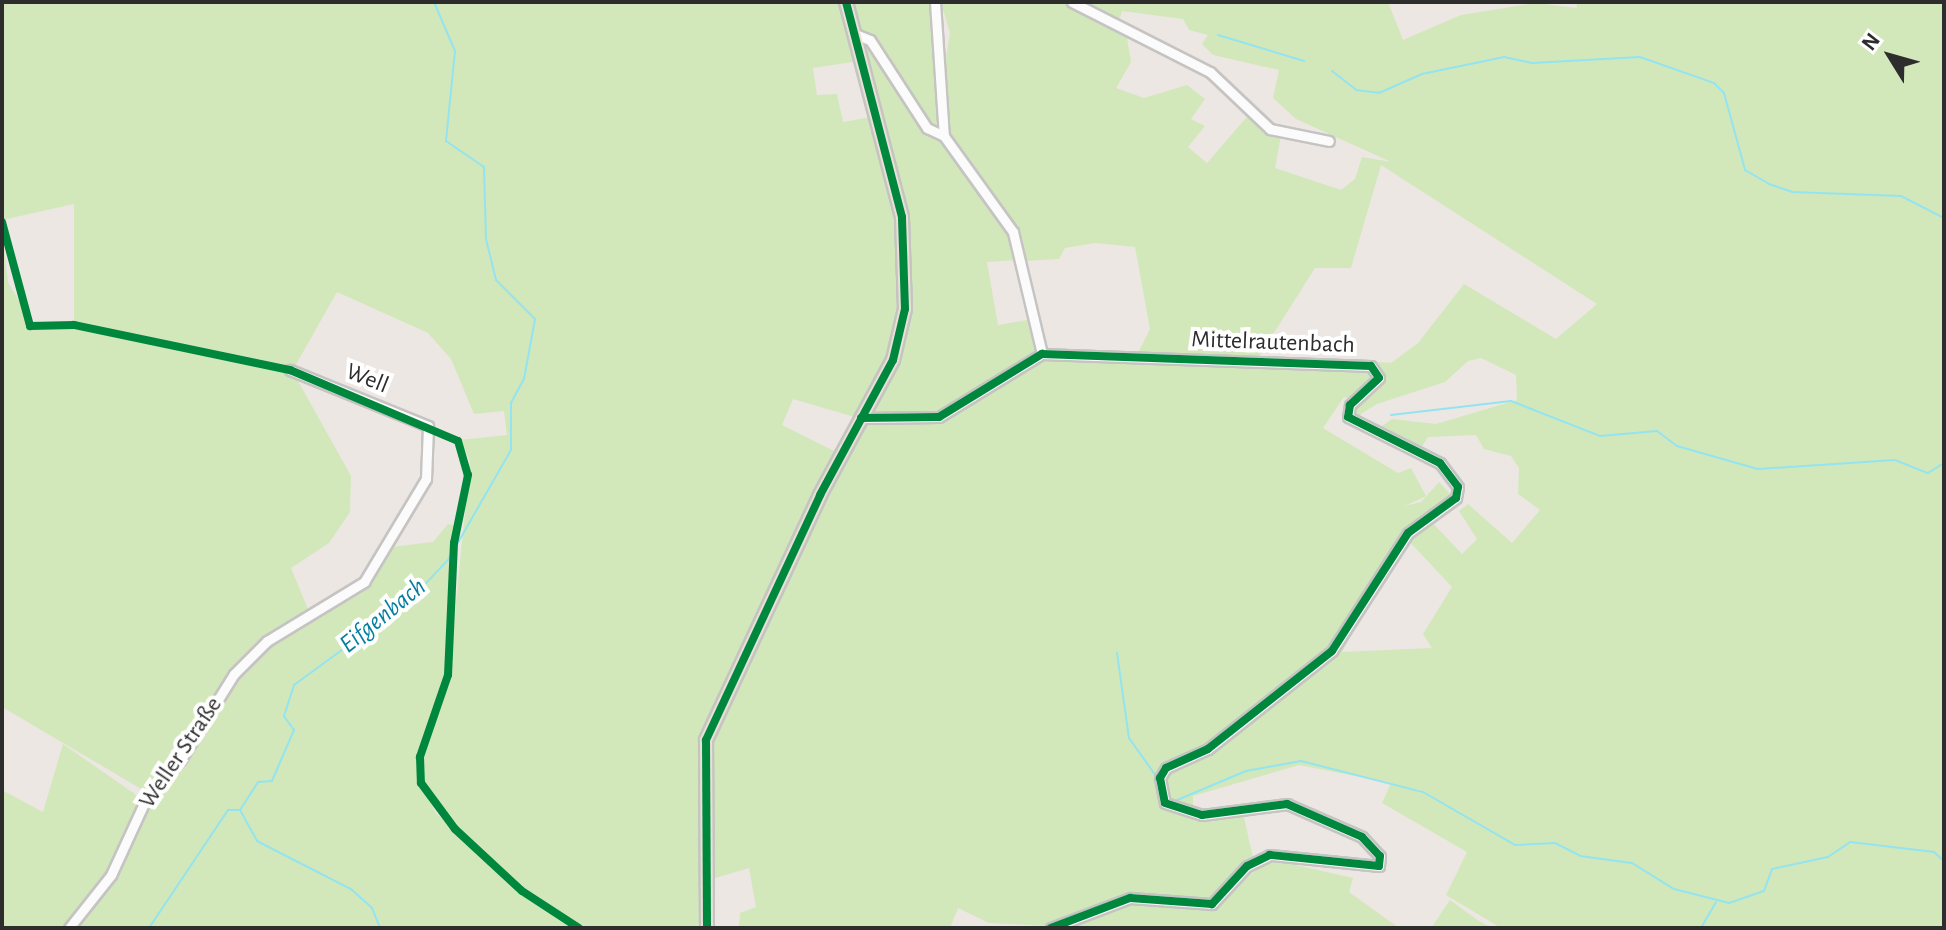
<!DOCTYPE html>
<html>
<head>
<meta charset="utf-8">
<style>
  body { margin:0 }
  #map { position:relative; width:1946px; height:930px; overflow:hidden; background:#ece7e2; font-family:"Alegreya Sans",sans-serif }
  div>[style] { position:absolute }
  .green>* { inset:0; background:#d2e8ba }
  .stream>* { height:2px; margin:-1px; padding:0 1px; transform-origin:1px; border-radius:1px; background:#93e4f0 }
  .roads { filter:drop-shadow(2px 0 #c5c4c3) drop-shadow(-2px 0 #c5c4c3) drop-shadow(0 2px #c5c4c3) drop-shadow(0 -2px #c5c4c3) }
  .minor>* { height:9px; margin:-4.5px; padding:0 4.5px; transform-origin:4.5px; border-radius:4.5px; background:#fcfbfb }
  .major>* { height:12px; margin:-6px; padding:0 6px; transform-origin:6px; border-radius:6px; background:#e9e1d4 }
  .cycleway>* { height:8px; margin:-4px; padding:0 4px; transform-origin:4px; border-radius:4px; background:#00873e }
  span { translate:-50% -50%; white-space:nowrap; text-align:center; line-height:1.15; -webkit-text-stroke:8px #fff; paint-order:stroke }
  .street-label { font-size:24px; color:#2d2d2d }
  .water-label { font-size:26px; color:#067ea0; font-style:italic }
  .frame { position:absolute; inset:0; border:4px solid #2d2d2d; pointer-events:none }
  .north { position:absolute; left:1850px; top:16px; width:80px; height:80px; -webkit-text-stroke:6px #fff; paint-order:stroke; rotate:307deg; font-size:22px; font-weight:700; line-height:32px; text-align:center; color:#2d2d2d }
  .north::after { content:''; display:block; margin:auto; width:28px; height:36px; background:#2d2d2d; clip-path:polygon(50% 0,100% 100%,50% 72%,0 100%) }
</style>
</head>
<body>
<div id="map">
  <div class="green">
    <div style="clip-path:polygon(2px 2px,842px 2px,859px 61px,813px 68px,817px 95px,837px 94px,843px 122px,871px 117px,904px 248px,904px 287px,887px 364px,858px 418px,793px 399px,782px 425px,838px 453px,863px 425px,951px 414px,1048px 357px,1368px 368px,1377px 375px,1353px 400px,1344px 397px,1323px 428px,1398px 473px,1411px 468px,1426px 496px,1405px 506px,1421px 502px,1439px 482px,1453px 497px,1407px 532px,1342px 652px,1432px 648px,1423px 634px,1452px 587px,1407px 539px,1428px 518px,1462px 554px,1477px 539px,1459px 511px,1468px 504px,1512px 543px,1540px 510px,1518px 494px,1519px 468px,1511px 456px,1484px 449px,1476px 435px,1428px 437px,1418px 453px,1376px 430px,1392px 419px,1436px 424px,1517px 400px,1516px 375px,1481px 358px,1468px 361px,1445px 382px,1377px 404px,1353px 419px,1351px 411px,1382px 375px,1378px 362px,1391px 363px,1418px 343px,1464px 284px,1556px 339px,1597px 304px,1381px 165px,1351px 268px,1315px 268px,1258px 358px,1136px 357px,1150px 329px,1135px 247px,1095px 243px,1065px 248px,1059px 259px,1024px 261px,948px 136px,943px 78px,950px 33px,941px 2px,1064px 2px,1127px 38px,1131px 62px,1116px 88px,1144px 98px,1187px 85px,1205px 99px,1191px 119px,1205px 126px,1188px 147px,1207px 163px,1252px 111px,1281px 135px,1275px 168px,1341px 190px,1355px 179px,1362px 157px,1391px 162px,1296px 119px,1273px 98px,1279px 70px,1213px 55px,1202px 44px,1208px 35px,1189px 30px,1183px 19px,1122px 11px,1120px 18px,1075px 2px,1388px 2px,1403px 40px,1461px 15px,1536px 3px,1577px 8px,1576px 2px,1944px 2px,1944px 928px,1501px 928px,1446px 895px,1467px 852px,1382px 803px,1391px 783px,1299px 765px,1193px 796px,1193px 814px,1243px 813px,1253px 858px,1215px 900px,1148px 896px,1048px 926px,989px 923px,958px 908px,950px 928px,739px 928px,740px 913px,756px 907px,749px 868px,709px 880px,703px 928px,71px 928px,148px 801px,250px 655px,365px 583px,391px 547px,433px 542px,448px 524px,457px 526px,447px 675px,419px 758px,420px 784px,436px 813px,458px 834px,423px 783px,422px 757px,449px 675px,470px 461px,460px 440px,507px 435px,504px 411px,474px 414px,451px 359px,428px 333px,337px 292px,294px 368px,74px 323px,74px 204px,2px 220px)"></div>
    <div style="clip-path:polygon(850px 2px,932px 2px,941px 130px,929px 126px,869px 35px,858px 31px)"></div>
    <div style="clip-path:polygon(863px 38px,930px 136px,944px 143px,1003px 219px,1020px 260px,987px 262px,998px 325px,1033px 319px,1038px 348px,972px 399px,926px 417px,867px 417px,906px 333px,912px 266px)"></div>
    <div style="clip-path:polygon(2px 230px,8px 282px,35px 328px,75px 327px,293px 372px,351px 476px,350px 512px,329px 543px,291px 568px,310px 614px,249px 654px,148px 793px,2px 707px)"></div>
    <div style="clip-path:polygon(63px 744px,135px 794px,139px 805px,109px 874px,65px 928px,2px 928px,2px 790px,43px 812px)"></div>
    <div style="clip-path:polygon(1270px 859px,1353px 878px,1349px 892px,1399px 928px,1054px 928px,1131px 900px,1210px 907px)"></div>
    <div style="clip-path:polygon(1450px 900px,1479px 921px,1492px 928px,1431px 928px)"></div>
  </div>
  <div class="stream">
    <div style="left:1218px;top:35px;width:90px;rotate:16.8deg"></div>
    <div style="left:1332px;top:71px;width:31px;rotate:38deg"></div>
    <div style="left:1356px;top:90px;width:23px;rotate:7deg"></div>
    <div style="left:1379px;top:93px;width:47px;rotate:-23.8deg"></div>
    <div style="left:1422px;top:74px;width:84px;rotate:-11.7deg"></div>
    <div style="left:1504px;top:57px;width:29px;rotate:12deg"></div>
    <div style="left:1532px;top:63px;width:108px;rotate:-3.2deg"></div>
    <div style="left:1640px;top:57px;width:78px;rotate:19.4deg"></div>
    <div style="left:1714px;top:83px;width:14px;rotate:45deg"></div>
    <div style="left:1724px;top:93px;width:80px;rotate:74.7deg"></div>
    <div style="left:1745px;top:170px;width:28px;rotate:30deg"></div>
    <div style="left:1769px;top:184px;width:24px;rotate:19deg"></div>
    <div style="left:1792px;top:192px;width:109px;rotate:2.1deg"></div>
    <div style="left:1901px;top:196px;width:48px;rotate:27.1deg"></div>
    <div style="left:1391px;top:415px;width:121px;rotate:-6.7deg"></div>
    <div style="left:1511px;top:401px;width:96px;rotate:21.5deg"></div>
    <div style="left:1600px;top:436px;width:57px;rotate:-5deg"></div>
    <div style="left:1657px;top:431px;width:25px;rotate:37deg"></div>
    <div style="left:1677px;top:446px;width:84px;rotate:15.9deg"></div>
    <div style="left:1758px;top:469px;width:137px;rotate:-3.8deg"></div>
    <div style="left:1895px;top:460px;width:35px;rotate:22deg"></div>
    <div style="left:1928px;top:473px;width:19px;rotate:-32deg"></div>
    <div style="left:1117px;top:653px;width:86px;rotate:82deg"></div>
    <div style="left:1129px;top:738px;width:47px;rotate:54.6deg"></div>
    <div style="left:1175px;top:801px;width:77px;rotate:-22.9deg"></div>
    <div style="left:1246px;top:771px;width:56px;rotate:-10.3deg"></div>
    <div style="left:1301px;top:761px;width:126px;rotate:14.3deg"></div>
    <div style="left:1423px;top:792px;width:106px;rotate:29.9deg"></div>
    <div style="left:1515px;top:845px;width:40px;rotate:-2.9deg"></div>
    <div style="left:1555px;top:843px;width:28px;rotate:27deg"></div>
    <div style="left:1580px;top:856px;width:52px;rotate:7.7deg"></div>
    <div style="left:1632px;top:863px;width:49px;rotate:31.8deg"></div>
    <div style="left:1674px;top:889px;width:57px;rotate:14.3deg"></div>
    <div style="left:1729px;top:903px;width:37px;rotate:-19deg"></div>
    <div style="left:1764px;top:891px;width:23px;rotate:-70deg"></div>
    <div style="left:1772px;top:869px;width:57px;rotate:-12.1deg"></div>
    <div style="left:1828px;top:857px;width:27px;rotate:-34deg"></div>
    <div style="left:1850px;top:842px;width:85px;rotate:6.8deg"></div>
    <div style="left:1934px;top:852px;width:13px;rotate:42deg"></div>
    <div style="left:240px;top:810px;width:35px;rotate:61deg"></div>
    <div style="left:257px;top:841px;width:106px;rotate:27.1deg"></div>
    <div style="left:351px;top:889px;width:28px;rotate:42deg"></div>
    <div style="left:372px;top:908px;width:22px;rotate:68deg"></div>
    <div style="left:149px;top:928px;width:142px;rotate:-56.2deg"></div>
    <div style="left:228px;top:810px;width:12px"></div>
    <div style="left:240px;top:810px;width:33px;rotate:-57deg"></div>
    <div style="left:258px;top:782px;width:14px;rotate:-4deg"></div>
    <div style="left:272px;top:781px;width:56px;rotate:-66.7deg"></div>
    <div style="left:294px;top:730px;width:17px;rotate:-126deg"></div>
    <div style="left:284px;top:716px;width:33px;rotate:-72deg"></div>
    <div style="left:294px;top:685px;width:144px;rotate:-36.2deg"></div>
    <div style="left:410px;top:600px;width:55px;rotate:-46.5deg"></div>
    <div style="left:448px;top:560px;width:127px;rotate:-60.2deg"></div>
    <div style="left:511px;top:450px;width:47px;rotate:-90deg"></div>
    <div style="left:511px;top:403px;width:27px;rotate:-62deg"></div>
    <div style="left:524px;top:379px;width:61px;rotate:-79.6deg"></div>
    <div style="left:535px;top:319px;width:55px;rotate:-135deg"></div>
    <div style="left:496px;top:280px;width:42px;rotate:-103.7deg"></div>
    <div style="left:486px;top:239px;width:72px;rotate:-91.6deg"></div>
    <div style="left:484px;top:167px;width:46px;rotate:-145.6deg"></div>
    <div style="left:446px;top:141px;width:90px;rotate:-84.3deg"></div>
    <div style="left:455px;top:51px;width:53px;rotate:-113.2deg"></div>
    <div style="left:1701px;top:928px;width:30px;rotate:-60deg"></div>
  </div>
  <div class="roads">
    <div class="minor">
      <div style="left:935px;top:2px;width:134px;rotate:86.2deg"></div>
      <div style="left:1072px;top:2px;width:155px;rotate:26.9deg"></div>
      <div style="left:1210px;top:72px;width:83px;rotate:43.5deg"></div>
      <div style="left:1270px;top:129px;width:60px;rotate:11.5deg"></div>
      <div style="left:855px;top:34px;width:16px;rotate:22deg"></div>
      <div style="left:870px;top:40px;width:105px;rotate:57.1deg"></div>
      <div style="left:927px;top:128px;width:19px;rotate:25deg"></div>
      <div style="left:944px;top:136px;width:118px;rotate:54.3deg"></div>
      <div style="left:1013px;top:232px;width:125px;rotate:76.6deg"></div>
      <div style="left:861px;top:418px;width:78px;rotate:-0.7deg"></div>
      <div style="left:939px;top:417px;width:121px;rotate:-31.5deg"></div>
      <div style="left:1042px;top:354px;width:329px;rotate:2.1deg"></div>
      <div style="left:1371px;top:366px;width:14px;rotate:56deg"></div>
      <div style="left:1379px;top:378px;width:40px;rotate:137deg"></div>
      <div style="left:1350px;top:405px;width:12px;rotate:99deg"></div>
      <div style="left:1348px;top:417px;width:103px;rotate:26.6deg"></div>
      <div style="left:1440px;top:463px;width:30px;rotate:53deg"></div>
      <div style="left:1458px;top:487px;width:11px;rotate:100deg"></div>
      <div style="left:1456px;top:498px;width:59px;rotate:143.9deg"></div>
      <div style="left:1408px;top:533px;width:140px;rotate:122.8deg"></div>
      <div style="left:1332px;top:651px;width:158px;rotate:141.7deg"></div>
      <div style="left:1208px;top:749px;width:46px;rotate:155.7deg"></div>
      <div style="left:1166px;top:768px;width:12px;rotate:121deg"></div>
      <div style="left:1160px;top:778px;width:25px;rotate:79deg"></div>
      <div style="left:1165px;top:803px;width:39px;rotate:18deg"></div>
      <div style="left:1202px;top:815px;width:86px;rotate:-7.4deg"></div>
      <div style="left:1287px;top:804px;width:82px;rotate:23.7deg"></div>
      <div style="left:1362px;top:837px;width:26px;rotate:47deg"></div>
      <div style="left:1380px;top:856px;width:10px;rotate:96deg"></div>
      <div style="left:1379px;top:866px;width:110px;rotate:-174.2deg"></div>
      <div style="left:1270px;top:855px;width:25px;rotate:154deg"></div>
      <div style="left:1247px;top:866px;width:52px;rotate:132.6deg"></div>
      <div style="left:1212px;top:904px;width:82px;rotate:-175.8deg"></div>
      <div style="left:1130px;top:898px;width:85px;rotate:159.2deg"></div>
      <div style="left:69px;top:928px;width:68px;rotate:-51.6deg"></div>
      <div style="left:111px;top:875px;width:84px;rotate:-65.3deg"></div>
      <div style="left:146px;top:799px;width:53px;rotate:-48.8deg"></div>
      <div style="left:181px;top:759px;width:100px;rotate:-58.1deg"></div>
      <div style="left:234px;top:674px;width:47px;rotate:-45deg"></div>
      <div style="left:267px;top:641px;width:114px;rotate:-31.3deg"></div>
      <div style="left:364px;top:582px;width:120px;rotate:-59deg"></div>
      <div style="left:426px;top:479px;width:53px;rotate:-87.8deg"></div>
      <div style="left:428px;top:426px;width:149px;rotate:-157.9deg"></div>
    </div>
    <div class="major">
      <div style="left:707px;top:928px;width:188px;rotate:-90.3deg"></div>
      <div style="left:706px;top:740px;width:270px;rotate:-65deg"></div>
      <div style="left:820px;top:495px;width:153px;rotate:-61.6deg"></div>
      <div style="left:893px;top:360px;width:52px;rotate:-76.8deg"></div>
      <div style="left:905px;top:309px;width:92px;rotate:-91.9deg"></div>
      <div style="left:902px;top:217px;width:222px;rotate:-104.6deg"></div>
    </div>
  </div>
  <div class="cycleway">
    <div style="left:2px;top:222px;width:108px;rotate:74.9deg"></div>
    <div style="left:30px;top:326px;width:44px;rotate:-1.3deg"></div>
    <div style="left:74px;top:325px;width:221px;rotate:11.8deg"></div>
    <div style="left:290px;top:370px;width:182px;rotate:22.9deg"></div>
    <div style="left:458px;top:441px;width:35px;rotate:74deg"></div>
    <div style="left:468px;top:475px;width:69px;rotate:101.6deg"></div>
    <div style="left:454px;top:543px;width:132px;rotate:92.6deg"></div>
    <div style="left:448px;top:675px;width:87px;rotate:108.9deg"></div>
    <div style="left:420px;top:757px;width:26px;rotate:88deg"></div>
    <div style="left:421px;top:783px;width:57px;rotate:53.5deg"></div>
    <div style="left:455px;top:829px;width:91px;rotate:42.8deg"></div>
    <div style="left:522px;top:891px;width:68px;rotate:33deg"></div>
    <div style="left:861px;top:418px;width:78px;rotate:-0.7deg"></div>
    <div style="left:939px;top:417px;width:121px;rotate:-31.5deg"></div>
    <div style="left:1042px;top:354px;width:329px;rotate:2.1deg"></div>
    <div style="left:1371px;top:366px;width:14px;rotate:56deg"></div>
    <div style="left:1379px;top:378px;width:40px;rotate:137deg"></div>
    <div style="left:1350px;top:405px;width:12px;rotate:99deg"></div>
    <div style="left:1348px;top:417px;width:103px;rotate:26.6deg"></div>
    <div style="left:1440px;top:463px;width:30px;rotate:53deg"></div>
    <div style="left:1458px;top:487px;width:11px;rotate:100deg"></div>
    <div style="left:1456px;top:498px;width:59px;rotate:143.9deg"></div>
    <div style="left:1408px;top:533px;width:140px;rotate:122.8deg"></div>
    <div style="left:1332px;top:651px;width:158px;rotate:141.7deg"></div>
    <div style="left:1208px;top:749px;width:46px;rotate:155.7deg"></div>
    <div style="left:1166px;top:768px;width:12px;rotate:121deg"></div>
    <div style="left:1160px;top:778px;width:25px;rotate:79deg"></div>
    <div style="left:1165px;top:803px;width:39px;rotate:18deg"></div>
    <div style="left:1202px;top:815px;width:86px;rotate:-7.4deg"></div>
    <div style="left:1287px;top:804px;width:82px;rotate:23.7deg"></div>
    <div style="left:1362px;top:837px;width:26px;rotate:47deg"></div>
    <div style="left:1380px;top:856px;width:10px;rotate:96deg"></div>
    <div style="left:1379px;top:866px;width:110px;rotate:-174.2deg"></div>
    <div style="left:1270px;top:855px;width:25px;rotate:154deg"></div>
    <div style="left:1247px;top:866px;width:52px;rotate:132.6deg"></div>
    <div style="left:1212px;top:904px;width:82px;rotate:-175.8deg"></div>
    <div style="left:1130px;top:898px;width:85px;rotate:159.2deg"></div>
    <div style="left:707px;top:928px;width:188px;rotate:-90.3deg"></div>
    <div style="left:706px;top:740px;width:270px;rotate:-65deg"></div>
    <div style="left:820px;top:495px;width:153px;rotate:-61.6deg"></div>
    <div style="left:893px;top:360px;width:52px;rotate:-76.8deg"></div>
    <div style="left:905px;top:309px;width:92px;rotate:-91.9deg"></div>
    <div style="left:902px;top:217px;width:222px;rotate:-104.6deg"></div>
  </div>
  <div class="street-label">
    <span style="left:1273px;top:343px;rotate:2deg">Mittelrautenbach</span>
    <span style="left:367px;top:379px;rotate:22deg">Well</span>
    <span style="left:181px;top:753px;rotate:-56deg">Weller Straße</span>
  </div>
  <div class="water-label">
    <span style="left:383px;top:616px;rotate:-39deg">Eifgenbach</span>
  </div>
  <div class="frame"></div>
  <div class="north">N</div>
</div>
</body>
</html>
